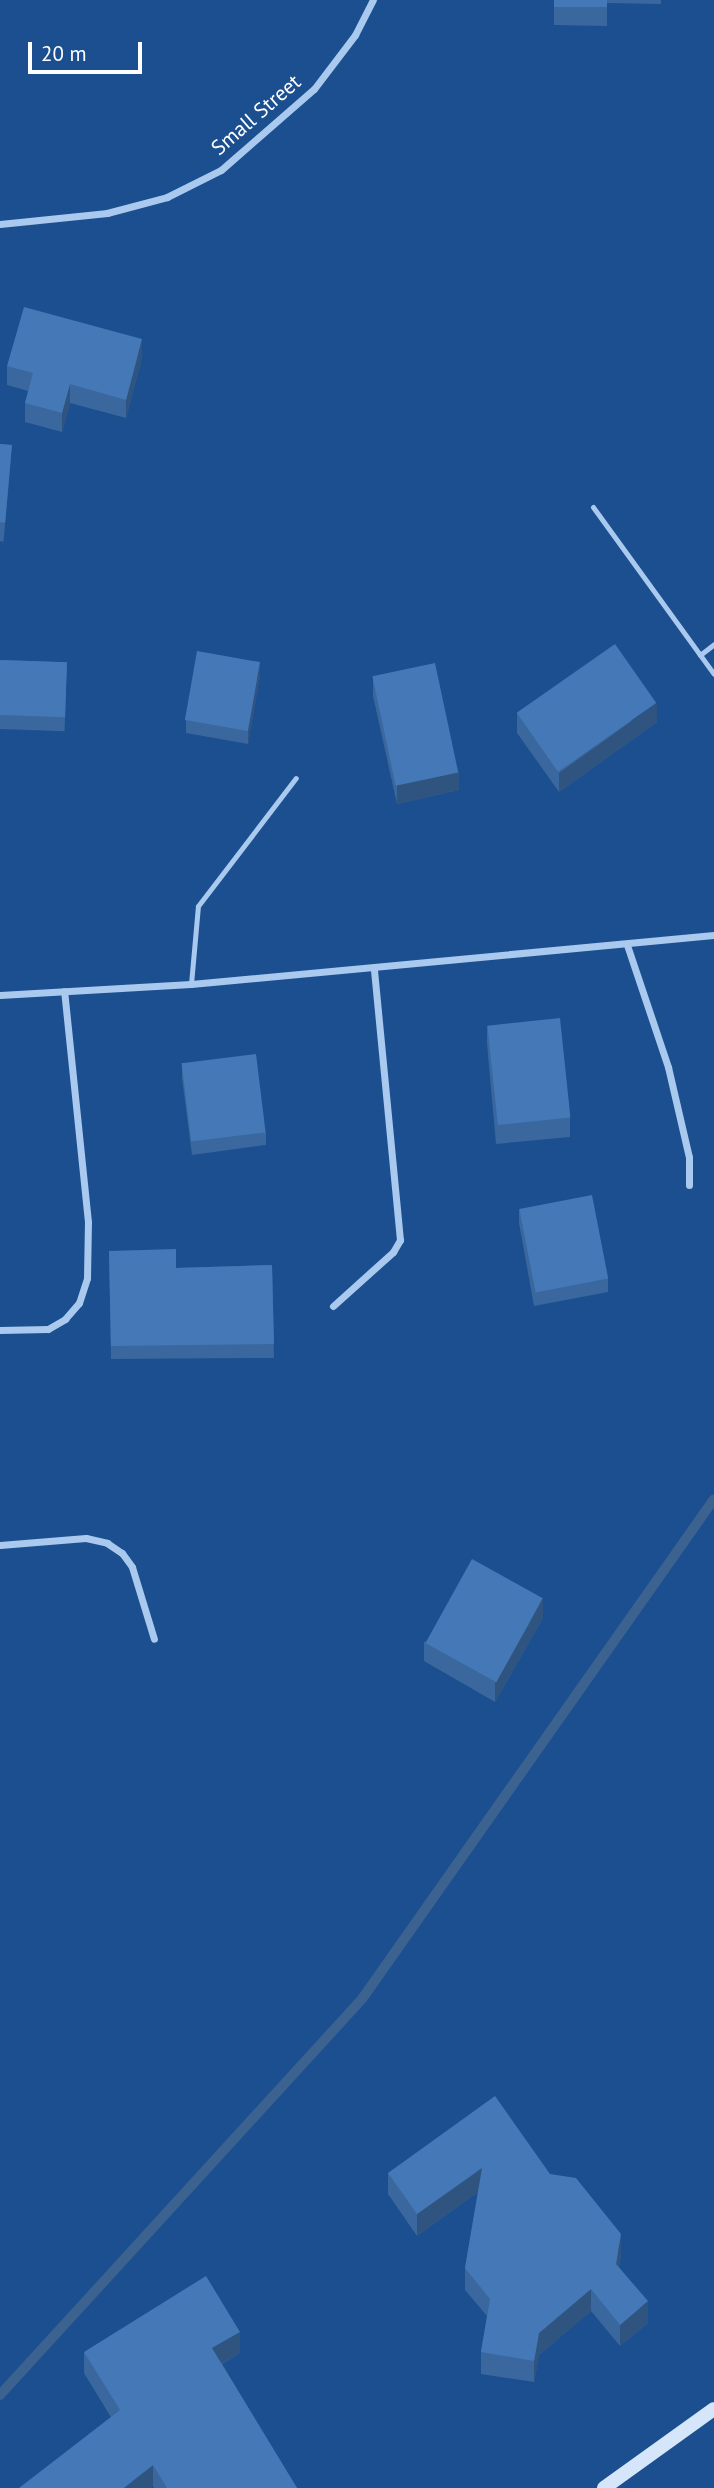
<!DOCTYPE html>
<html>
<head>
<meta charset="utf-8">
<style>
  body { margin:0 }
  #map { position:relative; width:714px; height:2488px; overflow:hidden; background:#1b4f8f; font-family:"PT Sans",sans-serif }
  div>[style] { position:absolute }
  .stream>* { height:10px; margin:-5px; padding:0 5px; transform-origin:5px; border-radius:5px; background:#3c6290 }
  .lane>* { height:5px; margin:-2.5px; padding:0 2.5px; transform-origin:2.5px; border-radius:2.5px; background:#a9c9ee }
  .street>* { height:7px; margin:-3.5px; padding:0 3.5px; transform-origin:3.5px; border-radius:3.5px; background:#a9c9ee }
  .secondary>* { height:14px; margin:-7px; padding:0 7px; transform-origin:7px; border-radius:7px; background:#d6e6fa }
  .wall>* { inset:0; background:#3a679d; transform-origin:0 0 }
  .shaded-wall>* { inset:0; background:#305480 }
  .building>* { inset:0; background:#4478b7; transform-origin:0 0 }
  span { translate:-50% -50%; white-space:nowrap; text-align:center; line-height:1.15; -webkit-text-stroke:7px #1b4f8f; paint-order:stroke }
  .street-label { font-size:21px; color:#fff }
  .scale { position:absolute; left:28px; top:42px; width:114px; height:32px; box-sizing:border-box; border:4px solid #fff; border-top:0; padding-left:9px; font-size:21px; line-height:24px; white-space:nowrap; color:#fff; -webkit-text-stroke:5px #1b4f8f; paint-order:stroke }
</style>
</head>
<body>
<div id="map">
  <div class="stream">
    <div style="left:0;top:2395px;width:537px;rotate:-47.57deg"></div>
    <div style="left:362px;top:1999px;width:611px;rotate:-54.85deg"></div>
  </div>
  <div class="lane">
    <div style="left:593px;top:507px;width:206px;rotate:54.1deg"></div>
    <div style="left:700px;top:655px;width:18px;rotate:-38deg"></div>
    <div style="left:191px;top:984px;width:78px;rotate:-84.9deg"></div>
    <div style="left:198px;top:906px;width:161px;rotate:-52.6deg"></div>
  </div>
  <div class="street">
    <div style="left:0;top:224px;width:108px;rotate:-5.9deg"></div>
    <div style="left:107px;top:213px;width:62px;rotate:-14.9deg"></div>
    <div style="left:167px;top:197px;width:60px;rotate:-26.6deg"></div>
    <div style="left:221px;top:170px;width:123px;rotate:-41.1deg"></div>
    <div style="left:314px;top:89px;width:68px;rotate:-52.8deg"></div>
    <div style="left:355px;top:35px;width:39px;rotate:-63deg"></div>
    <div style="left:627px;top:945px;width:129px;rotate:71.4deg"></div>
    <div style="left:668px;top:1067px;width:92px;rotate:76.9deg"></div>
    <div style="left:689px;top:1157px;width:28px;rotate:90deg"></div>
    <div style="left:0;top:995px;width:191px;rotate:-3.3deg"></div>
    <div style="left:191px;top:984px;width:525px;rotate:-5.35deg"></div>
    <div style="left:333px;top:1306px;width:81px;rotate:-42deg"></div>
    <div style="left:393px;top:1252px;width:14px;rotate:-60deg"></div>
    <div style="left:400px;top:1240px;width:273px;rotate:-95.5deg"></div>
    <div style="left:0;top:1330px;width:48px;rotate:-1.2deg"></div>
    <div style="left:48px;top:1329px;width:20px;rotate:-30deg"></div>
    <div style="left:65px;top:1319px;width:21px;rotate:-49deg"></div>
    <div style="left:79px;top:1303px;width:26px;rotate:-72deg"></div>
    <div style="left:87px;top:1278px;width:56px;rotate:-89deg"></div>
    <div style="left:88px;top:1222px;width:232px;rotate:-95.9deg"></div>
    <div style="left:0;top:1545px;width:86px;rotate:-4.7deg"></div>
    <div style="left:86px;top:1538px;width:22px;rotate:13deg"></div>
    <div style="left:107px;top:1543px;width:18px;rotate:34deg"></div>
    <div style="left:122px;top:1553px;width:17px;rotate:54deg"></div>
    <div style="left:132px;top:1567px;width:75px;rotate:73deg"></div>
  </div>
  <div class="secondary">
    <div style="left:604px;top:2488px;width:135px;rotate:-35.7deg"></div>
  </div>
  <div class="wall">
    <div style="clip-path:polygon(554px 0,661px 0,661px 4px,607px 3px,607px 26px,554px 25px)"></div>
    <div style="clip-path:polygon(142px 358px,126px 418px,70px 403px,62px 432px,25px 422px,25px 403px,28px 391px,7px 385px,7px 366px)"></div>
    <div style="left:0;top:444px;width:12px;height:97px;rotate:5deg"></div>
    <div style="left:0;top:660px;width:67px;height:69px;rotate:2deg"></div>
    <div style="clip-path:polygon(260px 676px,248px 744px,186px 733px,186px 720px)"></div>
    <div style="clip-path:polygon(373px 677px,459px 790px,397px 804px,373px 696px)"></div>
    <div style="clip-path:polygon(517px 714px,657px 722px,559px 792px,517px 733px)"></div>
    <div style="clip-path:polygon(487px 1026px,570px 1118px,570px 1137px,496px 1144px,487px 1044px)"></div>
    <div style="clip-path:polygon(182px 1064px,266px 1132px,266px 1145px,192px 1155px,182px 1078px)"></div>
    <div style="clip-path:polygon(519px 1209px,608px 1278px,608px 1292px,534px 1306px,519px 1223px)"></div>
    <div style="clip-path:polygon(109px 1251px,176px 1268px,272px 1265px,274px 1358px,111px 1359px)"></div>
    <div style="clip-path:polygon(543px 1618px,495px 1702px,424px 1661px,424px 1642px)"></div>
    <div style="clip-path:polygon(388px 2173px,550px 2174px,621px 2255px,619px 2267px,648px 2323px,620px 2346px,591px 2311px,539px 2355px,534px 2382px,481px 2374px,481px 2352px,487px 2316px,465px 2290px,465px 2268px,478px 2192px,417px 2236px,388px 2194px)"></div>
    <div style="clip-path:polygon(84px 2352px,240px 2353px,222px 2364px,297px 2488px,154px 2488px,84px 2373px)"></div>
  </div>
  <div class="shaded-wall">
    <div style="clip-path:polygon(142px 339px,142px 358px,126px 418px,126px 400px)"></div>
    <div style="clip-path:polygon(70px 384px,70px 403px,62px 432px,62px 413px)"></div>
    <div style="clip-path:polygon(260px 662px,260px 676px,248px 744px,248px 730px)"></div>
    <div style="clip-path:polygon(657px 703px,657px 722px,559px 792px,559px 773px)"></div>
    <div style="clip-path:polygon(459px 772px,459px 790px,397px 804px,397px 785px)"></div>
    <div style="clip-path:polygon(543px 1599px,543px 1618px,495px 1702px,495px 1683px)"></div>
    <div style="clip-path:polygon(482px 2168px,482px 2189px,417px 2236px,417px 2214px)"></div>
    <div style="clip-path:polygon(621px 2234px,621px 2255px,616px 2285px,616px 2264px)"></div>
    <div style="clip-path:polygon(591px 2289px,591px 2311px,539px 2355px,534px 2382px,534px 2361px,539px 2333px)"></div>
    <div style="clip-path:polygon(648px 2301px,648px 2323px,620px 2346px,620px 2325px)"></div>
    <div style="clip-path:polygon(240px 2332px,240px 2353px,212px 2369px,212px 2348px)"></div>
    <div style="clip-path:polygon(153px 2465px,153px 2486px,151px 2488px,124px 2488px)"></div>
  </div>
  <div class="building">
    <div style="left:554px;top:0;width:53px;height:7px"></div>
    <div style="clip-path:polygon(24px 307px,142px 339px,126px 400px,70px 384px,62px 413px,25px 403px,33px 373px,7px 366px)"></div>
    <div style="left:0;top:444px;width:12px;height:78px;rotate:5deg"></div>
    <div style="left:615px;top:644px;width:72px;height:120px;rotate:55deg"></div>
    <div style="left:197px;top:651px;width:64px;height:70px;rotate:10deg"></div>
    <div style="left:0;top:660px;width:67px;height:55px;rotate:2deg"></div>
    <div style="left:435px;top:663px;width:112px;height:64px;rotate:78deg"></div>
    <div style="left:560px;top:1018px;width:100px;height:73px;rotate:84deg"></div>
    <div style="left:256px;top:1054px;width:79px;height:75px;rotate:83deg"></div>
    <div style="left:592px;top:1195px;width:85px;height:74px;rotate:79deg"></div>
    <div style="clip-path:polygon(176px 1249px,176px 1268px,272px 1265px,274px 1344px,111px 1346px,109px 1251px)"></div>
    <div style="left:472px;top:1559px;width:81px;height:96px;rotate:29deg"></div>
    <div style="clip-path:polygon(495px 2096px,550px 2174px,576px 2178px,621px 2234px,616px 2264px,648px 2301px,620px 2325px,591px 2289px,539px 2333px,534px 2361px,481px 2352px,490px 2299px,465px 2268px,482px 2168px,417px 2214px,388px 2173px)"></div>
    <div style="clip-path:polygon(206px 2276px,240px 2332px,212px 2348px,297px 2488px,167px 2488px,153px 2465px,124px 2488px,19px 2488px,120px 2410px,84px 2352px)"></div>
  </div>
  <div class="street-label">
    <span style="left:256px;top:115px;rotate:-41deg">Small Street</span>
  </div>
  <div class="scale">20 m</div>
</div>
</body>
</html>
